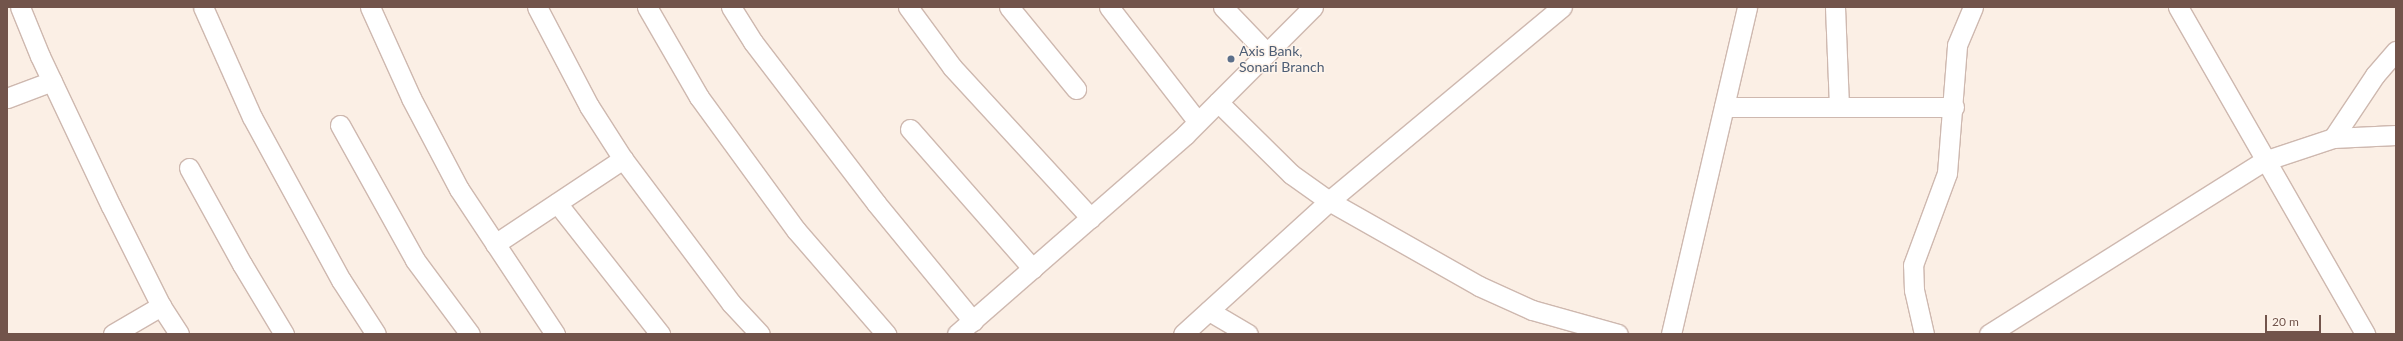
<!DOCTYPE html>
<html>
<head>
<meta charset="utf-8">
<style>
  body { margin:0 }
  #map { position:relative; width:2403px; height:341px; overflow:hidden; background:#fbefe5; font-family:Lato,sans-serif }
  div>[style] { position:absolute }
  .roads { filter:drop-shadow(1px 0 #ceb8af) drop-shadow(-1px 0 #ceb8af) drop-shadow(0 1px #ceb8af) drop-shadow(0 -1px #ceb8af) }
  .minor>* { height:19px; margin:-9.5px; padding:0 9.5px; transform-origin:9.5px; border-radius:9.5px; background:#fff }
  .dots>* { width:11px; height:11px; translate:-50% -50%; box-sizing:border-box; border:2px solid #fef4eb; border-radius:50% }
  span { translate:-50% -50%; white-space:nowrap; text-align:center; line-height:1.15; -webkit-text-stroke:3px #fef4eb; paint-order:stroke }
  .service-label { font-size:14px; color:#4e5e75 }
  .left { translate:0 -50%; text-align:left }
  .frame { position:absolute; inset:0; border:8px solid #72544b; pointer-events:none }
  .scale { position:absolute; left:2265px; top:315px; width:56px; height:18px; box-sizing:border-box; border:2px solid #72544b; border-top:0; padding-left:5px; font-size:12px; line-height:14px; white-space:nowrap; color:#72544b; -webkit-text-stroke:3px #fef4eb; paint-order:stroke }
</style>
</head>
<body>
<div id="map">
  <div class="roads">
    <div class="minor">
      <div style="left:20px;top:7px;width:53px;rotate:67.8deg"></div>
      <div style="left:40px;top:56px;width:166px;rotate:64.7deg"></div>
      <div style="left:111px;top:206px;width:112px;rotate:63.4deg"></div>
      <div style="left:161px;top:306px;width:33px;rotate:57deg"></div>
      <div style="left:203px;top:7px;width:120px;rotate:66deg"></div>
      <div style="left:252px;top:117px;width:186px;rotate:61.4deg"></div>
      <div style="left:341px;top:280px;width:64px;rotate:57.1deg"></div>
      <div style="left:370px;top:7px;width:100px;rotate:65.7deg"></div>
      <div style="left:411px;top:98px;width:103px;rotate:62.2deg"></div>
      <div style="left:459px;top:189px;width:174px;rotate:56.5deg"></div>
      <div style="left:537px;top:7px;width:112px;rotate:62.3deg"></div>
      <div style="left:589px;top:106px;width:63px;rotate:57.3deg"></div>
      <div style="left:623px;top:159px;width:180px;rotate:53.1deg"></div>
      <div style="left:731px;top:303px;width:42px;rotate:46.9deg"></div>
      <div style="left:647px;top:7px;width:104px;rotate:60deg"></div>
      <div style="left:699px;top:97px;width:165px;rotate:53.9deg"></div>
      <div style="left:796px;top:230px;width:138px;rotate:49.1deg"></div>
      <div style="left:731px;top:7px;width:41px;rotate:57.8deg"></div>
      <div style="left:753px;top:42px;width:203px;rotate:52.6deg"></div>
      <div style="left:876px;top:203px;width:153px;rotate:50.6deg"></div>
      <div style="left:908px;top:7px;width:74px;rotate:53.7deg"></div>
      <div style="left:952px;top:67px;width:205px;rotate:47.4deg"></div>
      <div style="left:1009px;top:7px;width:106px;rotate:50.7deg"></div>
      <div style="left:1109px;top:7px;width:145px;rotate:52.3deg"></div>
      <div style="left:1223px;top:7px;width:64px;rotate:46.3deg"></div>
      <div style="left:1835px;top:7px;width:100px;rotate:87.7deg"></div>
      <div style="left:2178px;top:7px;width:377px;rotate:60.2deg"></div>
      <div style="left:7px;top:98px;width:48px;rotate:-20.7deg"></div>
      <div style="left:1218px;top:102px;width:103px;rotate:44.6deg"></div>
      <div style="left:1291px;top:174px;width:47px;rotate:35.4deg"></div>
      <div style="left:1329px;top:201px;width:172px;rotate:29.5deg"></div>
      <div style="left:1479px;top:286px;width:58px;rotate:24.4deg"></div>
      <div style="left:1532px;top:310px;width:89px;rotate:15.6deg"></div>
      <div style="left:1724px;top:107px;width:230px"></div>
      <div style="left:340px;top:125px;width:154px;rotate:60.9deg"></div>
      <div style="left:415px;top:260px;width:92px;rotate:53.4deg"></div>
      <div style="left:910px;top:129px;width:186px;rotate:48.7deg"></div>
      <div style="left:2333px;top:138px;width:76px;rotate:-56.3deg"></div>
      <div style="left:2375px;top:75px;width:32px;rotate:-49deg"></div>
      <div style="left:189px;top:168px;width:110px;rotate:61.1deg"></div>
      <div style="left:242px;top:264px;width:82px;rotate:59deg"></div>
      <div style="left:557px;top:203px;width:167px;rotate:51.8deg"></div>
      <div style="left:495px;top:244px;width:154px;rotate:-33.6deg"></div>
      <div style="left:1209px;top:311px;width:45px;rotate:30.5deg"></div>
      <div style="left:113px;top:334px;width:56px;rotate:-30.3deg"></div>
      <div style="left:957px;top:334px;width:303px;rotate:-41.1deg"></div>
      <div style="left:1185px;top:135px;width:181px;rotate:-45deg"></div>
      <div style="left:1183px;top:334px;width:197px;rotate:-42.3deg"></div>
      <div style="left:1329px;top:201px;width:303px;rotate:-39.8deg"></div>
      <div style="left:1671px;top:334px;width:336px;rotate:-76.9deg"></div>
      <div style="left:1924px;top:334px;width:45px;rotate:-102.8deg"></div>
      <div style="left:1914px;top:290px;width:25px;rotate:-92deg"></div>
      <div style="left:1913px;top:265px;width:98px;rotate:-69.7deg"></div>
      <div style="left:1947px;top:173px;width:128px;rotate:-85.5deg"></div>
      <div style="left:1957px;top:45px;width:41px;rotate:-67.2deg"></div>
      <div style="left:1989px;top:334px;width:325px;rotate:-32.2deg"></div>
      <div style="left:2264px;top:161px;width:73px;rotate:-18.4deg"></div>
      <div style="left:2333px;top:138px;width:63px;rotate:-2.7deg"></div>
    </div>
  </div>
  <div class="dots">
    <div style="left:1231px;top:59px;background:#5c6f8a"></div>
  </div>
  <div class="service-label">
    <span class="left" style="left:1239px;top:59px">Axis Bank,<br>Sonari Branch</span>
  </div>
  <div class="frame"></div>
  <div class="scale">20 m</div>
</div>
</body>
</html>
